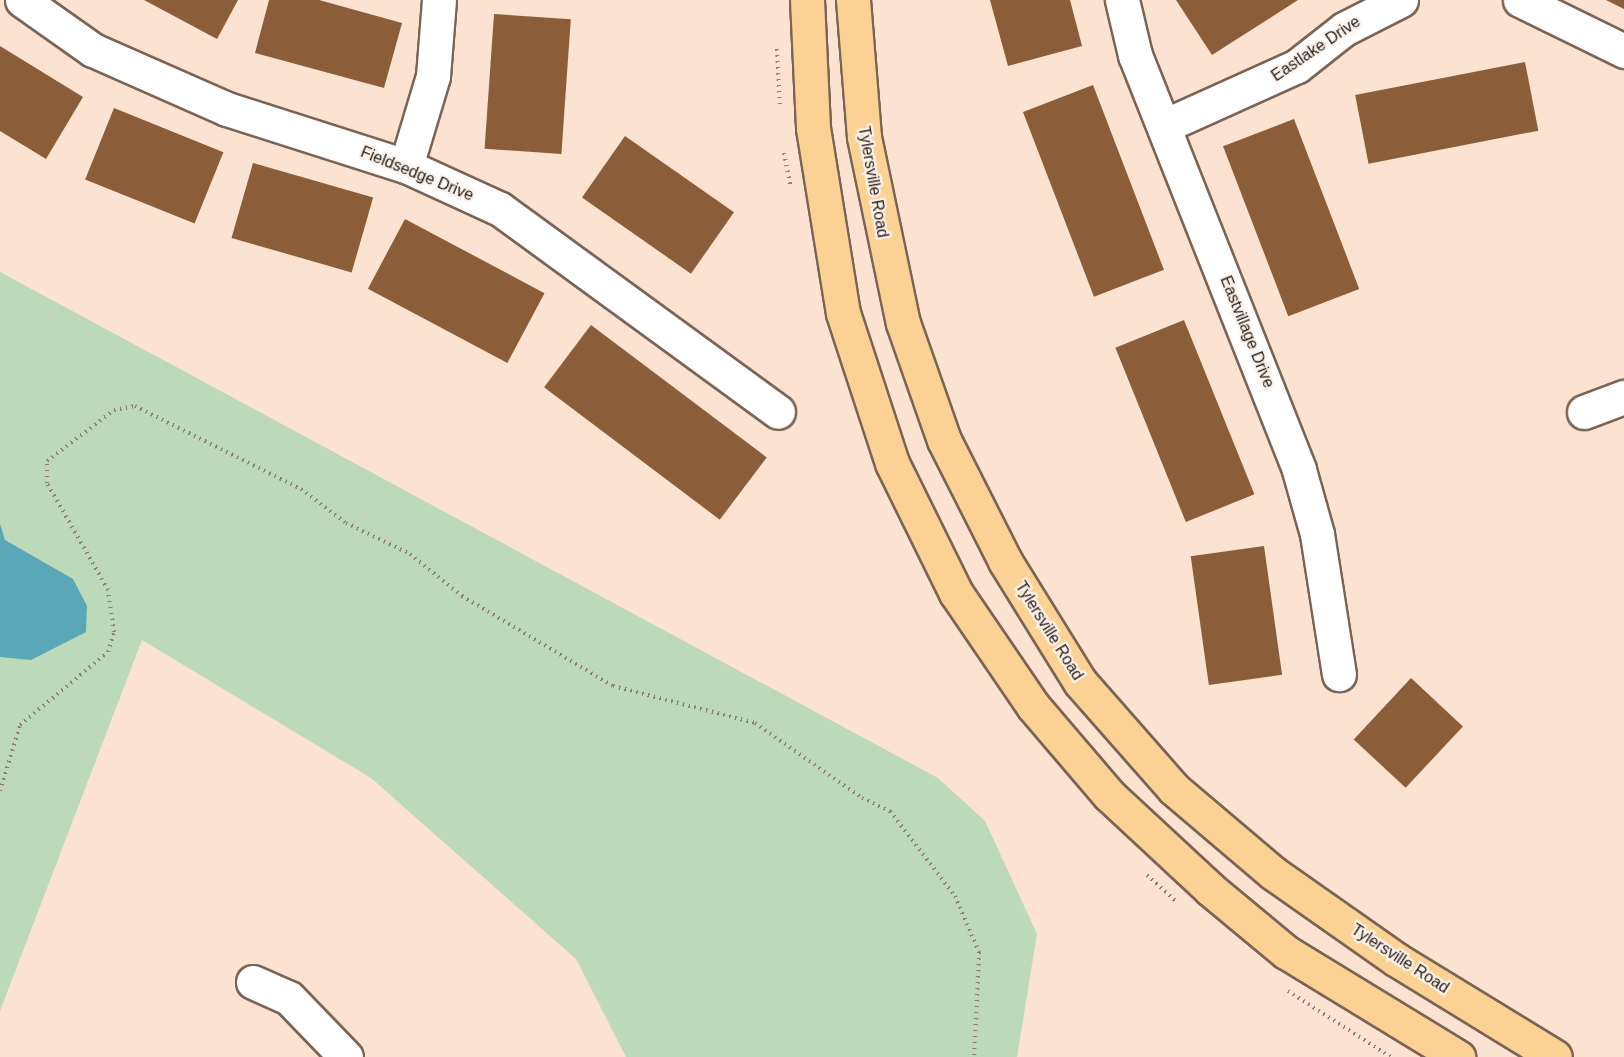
<!DOCTYPE html>
<html>
<head>
<meta charset="utf-8">
<style>
  body { margin:0 }
  #map { position:relative; width:1624px; height:1057px; overflow:hidden; background:#fce3d1; font-family:Helvetica,sans-serif }
  div>[style] { position:absolute }
  .green>* { inset:0; background:#bcd9ba }
  .water>* { inset:0; background:#59a7b7 }
  .building>* { inset:0; background:#8c5d39; transform-origin:0 0 }
  .path>* { height:4px; margin-top:-2px; transform-origin:0; background:repeating-linear-gradient(90deg,#8e7e72 0 1.5px,transparent 0 6px) }
  .roads { filter:drop-shadow(2px 0 #7a6456) drop-shadow(-2px 0 #7a6456) drop-shadow(0 2px #7a6456) drop-shadow(0 -2px #7a6456) }
  .minor>* { height:33px; margin:-16.5px; padding:0 16.5px; transform-origin:16.5px; border-radius:16.5px; background:#fff }
  .major>* { height:33px; margin:-16.5px; padding:0 16.5px; transform-origin:16.5px; border-radius:16.5px; background:#fcd294 }
  span { translate:-50% -50%; white-space:nowrap; text-align:center; line-height:1.15; -webkit-text-stroke:4.5px #fdf3ec; paint-order:stroke }
  .street-label { font-size:16px; color:#221a14 }
</style>
</head>
<body>
<div id="map">
  <div class="green">
    <div style="clip-path:polygon(0 272px,938px 778px,985px 821px,1037px 934px,1017px 1057px,626px 1057px,576px 959px,371px 778px,142px 640px,0 1011px)"></div>
  </div>
  <div class="water">
    <div style="clip-path:polygon(0 524px,5px 540px,73px 579px,87px 606px,86px 632px,31px 660px,0 657px)"></div>
  </div>
  <div class="building">
    <div style="clip-path:polygon(144px 0,238px 0,217px 39px)"></div>
    <div style="clip-path:polygon(269px 0,319px 0,402px 23px,384px 88px,255px 53px)"></div>
    <div style="clip-path:polygon(990px 0,1070px 0,1082px 46px,1008px 66px)"></div>
    <div style="clip-path:polygon(1176px 0,1298px 0,1212px 55px)"></div>
    <div style="clip-path:polygon(1606px 0,1624px 0,1624px 9px)"></div>
    <div style="left:494px;top:14px;width:77px;height:135px;rotate:4deg"></div>
    <div style="clip-path:polygon(0 46px,83px 97px,46px 159px,0 131px)"></div>
    <div style="left:1525px;top:62px;width:70px;height:173px;rotate:79deg"></div>
    <div style="left:1093px;top:85px;width:198px;height:75px;rotate:69deg"></div>
    <div style="left:114px;top:108px;width:118px;height:77px;rotate:22deg"></div>
    <div style="left:1294px;top:119px;width:182px;height:76px;rotate:69deg"></div>
    <div style="left:625px;top:136px;width:133px;height:75px;rotate:35deg"></div>
    <div style="left:253px;top:163px;width:125px;height:78px;rotate:16deg"></div>
    <div style="left:405px;top:219px;width:158px;height:79px;rotate:28deg"></div>
    <div style="left:1184px;top:320px;width:188px;height:74px;rotate:68deg"></div>
    <div style="left:591px;top:325px;width:220px;height:78px;rotate:37deg"></div>
    <div style="left:1264px;top:546px;width:130px;height:74px;rotate:82deg"></div>
    <div style="left:1411px;top:678px;width:71px;height:84px;rotate:43deg"></div>
  </div>
  <div class="path">
    <div style="left:777px;top:49px;width:58px;rotate:87deg"></div>
    <div style="left:784px;top:153px;width:32px;rotate:79deg"></div>
    <div style="left:0;top:791px;width:69px;rotate:-73.1deg"></div>
    <div style="left:20px;top:725px;width:114px;rotate:-39.7deg"></div>
    <div style="left:108px;top:652px;width:21px;rotate:-73deg"></div>
    <div style="left:114px;top:632px;width:42px;rotate:-98.1deg"></div>
    <div style="left:108px;top:590px;width:123px;rotate:-119.7deg"></div>
    <div style="left:47px;top:483px;width:22px;rotate:-90deg"></div>
    <div style="left:47px;top:461px;width:84px;rotate:-37.3deg"></div>
    <div style="left:114px;top:410px;width:21px;rotate:-11deg"></div>
    <div style="left:135px;top:406px;width:186px;rotate:26.6deg"></div>
    <div style="left:301px;top:489px;width:56px;rotate:37.1deg"></div>
    <div style="left:346px;top:523px;width:71px;rotate:25.8deg"></div>
    <div style="left:410px;top:554px;width:67px;rotate:38.9deg"></div>
    <div style="left:462px;top:596px;width:176px;rotate:30.8deg"></div>
    <div style="left:613px;top:686px;width:147px;rotate:14.6deg"></div>
    <div style="left:755px;top:723px;width:131px;rotate:35deg"></div>
    <div style="left:862px;top:798px;width:31px;rotate:25deg"></div>
    <div style="left:890px;top:811px;width:107px;rotate:52.6deg"></div>
    <div style="left:955px;top:896px;width:61px;rotate:66.8deg"></div>
    <div style="left:979px;top:952px;width:105px;rotate:92.7deg"></div>
    <div style="left:1147px;top:875px;width:38px;rotate:42deg"></div>
    <div style="left:1288px;top:991px;width:122px;rotate:32.7deg"></div>
  </div>
  <div class="roads">
    <div class="minor">
      <div style="left:22px;top:0;width:87px;rotate:35.2deg"></div>
      <div style="left:93px;top:50px;width:146px;rotate:23.8deg"></div>
      <div style="left:227px;top:109px;width:188px;rotate:17.7deg"></div>
      <div style="left:406px;top:166px;width:103px;rotate:24.6deg"></div>
      <div style="left:500px;top:209px;width:344px;rotate:36.1deg"></div>
      <div style="left:1122px;top:0;width:57px;rotate:76.7deg"></div>
      <div style="left:1135px;top:55px;width:446px;rotate:68.4deg"></div>
      <div style="left:1299px;top:470px;width:66px;rotate:74.3deg"></div>
      <div style="left:1317px;top:534px;width:142px;rotate:81.1deg"></div>
      <div style="left:1520px;top:0;width:116px;rotate:26.1deg"></div>
      <div style="left:1164px;top:126px;width:146px;rotate:-24.3deg"></div>
      <div style="left:1297px;top:66px;width:60px;rotate:-38.2deg"></div>
      <div style="left:1344px;top:29px;width:64px;rotate:-27deg"></div>
      <div style="left:406px;top:166px;width:94px;rotate:-73.3deg"></div>
      <div style="left:433px;top:76px;width:76px;rotate:-85.5deg"></div>
      <div style="left:1584px;top:412px;width:43px;rotate:-20.6deg"></div>
      <div style="left:253px;top:982px;width:39px;rotate:24deg"></div>
      <div style="left:289px;top:998px;width:82px;rotate:46deg"></div>
    </div>
    <div class="major">
      <div style="left:807px;top:0;width:128px;rotate:87.3deg"></div>
      <div style="left:813px;top:128px;width:187px;rotate:80.8deg"></div>
      <div style="left:843px;top:313px;width:158px;rotate:71.9deg"></div>
      <div style="left:892px;top:463px;width:145px;rotate:63.8deg"></div>
      <div style="left:956px;top:593px;width:137px;rotate:55.7deg"></div>
      <div style="left:1033px;top:706px;width:117px;rotate:49.5deg"></div>
      <div style="left:1109px;top:795px;width:138px;rotate:42.9deg"></div>
      <div style="left:1210px;top:889px;width:99px;rotate:39.7deg"></div>
      <div style="left:1286px;top:952px;width:202px;rotate:31.4deg"></div>
      <div style="left:853px;top:0;width:137px;rotate:85.4deg"></div>
      <div style="left:864px;top:137px;width:190px;rotate:78.2deg"></div>
      <div style="left:903px;top:323px;width:124px;rotate:70.7deg"></div>
      <div style="left:944px;top:440px;width:136px;rotate:63.2deg"></div>
      <div style="left:1005px;top:561px;width:142px;rotate:58.2deg"></div>
      <div style="left:1080px;top:682px;width:142px;rotate:48.7deg"></div>
      <div style="left:1174px;top:789px;width:130px;rotate:40.3deg"></div>
      <div style="left:1273px;top:873px;width:151px;rotate:35.1deg"></div>
      <div style="left:1397px;top:960px;width:185px;rotate:31.5deg"></div>
    </div>
  </div>
  <div class="street-label">
    <span style="left:1316px;top:49px;rotate:-34deg">Eastlake Drive</span>
    <span style="left:417px;top:174px;rotate:22deg">Fieldsedge Drive</span>
    <span style="left:873px;top:182px;rotate:80deg">Tylersville Road</span>
    <span style="left:1247px;top:332px;rotate:68deg">Eastvillage Drive</span>
    <span style="left:1049px;top:631px;rotate:58deg">Tylersville Road</span>
    <span style="left:1400px;top:959px;rotate:33deg">Tylersville Road</span>
  </div>
</div>
</body>
</html>
